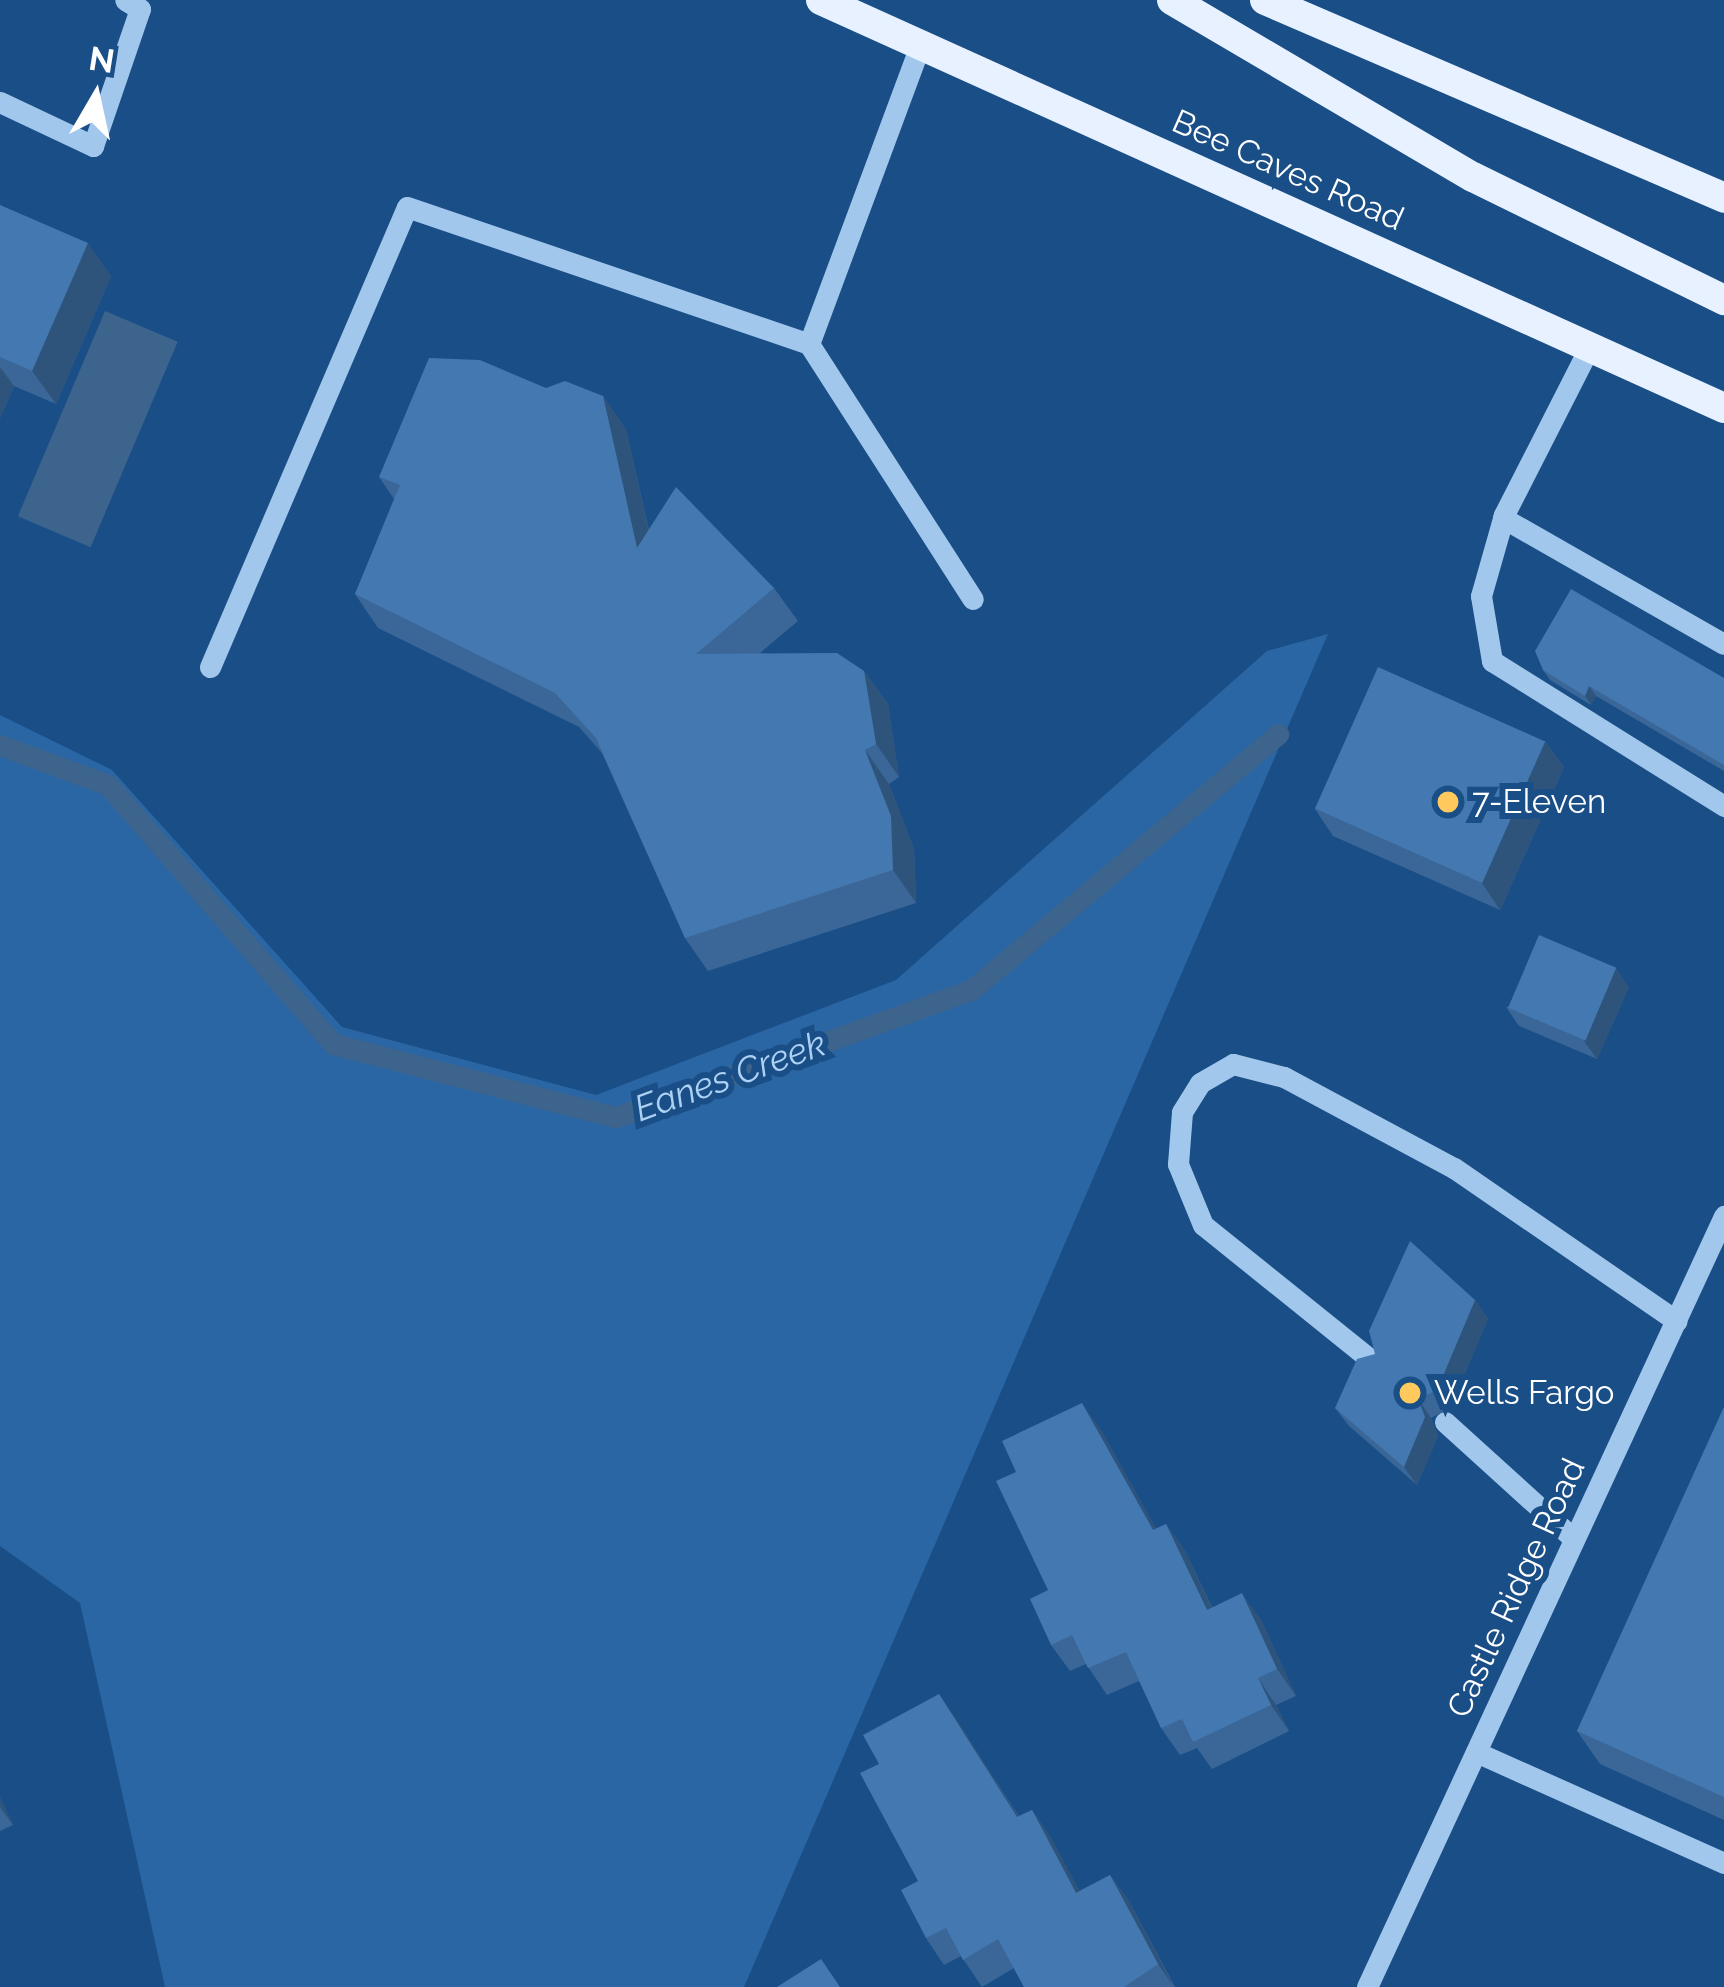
<!DOCTYPE html>
<html>
<head>
<meta charset="utf-8">
<style>
  body { margin:0 }
  #map { position:relative; width:1724px; height:1987px; overflow:hidden; background:#1a4e87; font-family:Raleway,sans-serif }
  div>[style] { position:absolute }
  .green>* { inset:0; background:#2a66a4 }
  .water>* { inset:0; background:#3d648d; transform-origin:0 0 }
  .stream>* { height:21px; margin:-10.5px; padding:0 10.5px; transform-origin:10.5px; border-radius:10.5px; background:#3d648d }
  .minor>* { height:21px; margin:-10.5px; padding:0 10.5px; transform-origin:10.5px; border-radius:10.5px; background:#a2c7ec }
  .major>* { height:30px; margin:-15px; padding:0 15px; transform-origin:15px; border-radius:15px; background:#e7f1ff }
  .wall>* { inset:0; background:#3a6798 }
  .shaded-wall>* { inset:0; background:#2f547c }
  .building>* { inset:0; background:#4378b1; transform-origin:0 0 }
  .dots>* { width:33px; height:33px; translate:-50% -50%; box-sizing:border-box; border:6px solid #1a4e87; border-radius:50% }
  span { translate:-50% -50%; white-space:nowrap; text-align:center; line-height:1.15; -webkit-text-stroke:12px #1a4e87; paint-order:stroke }
  .street-label { font-size:33px; color:#fff }
  .poi-label { font-size:33px; color:#fff }
  .left { translate:0 -50%; text-align:left }
  .water-label { font-size:36px; color:#add1f4; font-style:italic }
  .north { position:absolute; left:36px; top:36px; width:120px; height:120px; -webkit-text-stroke:9px #1a4e87; paint-order:stroke; rotate:9deg; font-size:33px; font-weight:700; line-height:48px; text-align:center; color:#fff }
  .north::after { content:''; display:block; margin:auto; width:42px; height:54px; background:#fff; clip-path:polygon(50% 0,100% 100%,50% 72%,0 100%) }
</style>
</head>
<body>
<div id="map">
  <div class="green">
    <div style="clip-path:polygon(1328px 634px,744px 1987px,165px 1987px,80px 1603px,0 1546px,0 715px,112px 770px,342px 1027px,596px 1095px,896px 980px,1267px 651px)"></div>
  </div>
  <div class="water">
    <div style="left:105px;top:311px;width:79px;height:223px;rotate:23deg"></div>
  </div>
  <div class="stream">
    <div style="left:0;top:745px;width:115px;rotate:20.3deg"></div>
    <div style="left:108px;top:785px;width:343px;rotate:49deg"></div>
    <div style="left:333px;top:1044px;width:292px;rotate:14.5deg"></div>
    <div style="left:616px;top:1117px;width:377px;rotate:-19.7deg"></div>
    <div style="left:971px;top:990px;width:400px;rotate:-39.8deg"></div>
  </div>
  <div class="minor">
    <div style="left:0;top:102px;width:103px;rotate:25.3deg"></div>
    <div style="left:93px;top:146px;width:145px;rotate:-71.1deg"></div>
    <div style="left:140px;top:9px;width:17px;rotate:-149deg"></div>
    <div style="left:809px;top:344px;width:303px;rotate:57.3deg"></div>
    <div style="left:1590px;top:346px;width:190px;rotate:117deg"></div>
    <div style="left:1504px;top:515px;width:84px;rotate:105.9deg"></div>
    <div style="left:1481px;top:596px;width:66px;rotate:80.4deg"></div>
    <div style="left:1492px;top:661px;width:274px;rotate:32deg"></div>
    <div style="left:1503px;top:518px;width:254px;rotate:29.7deg"></div>
    <div style="left:210px;top:667px;width:500px;rotate:-66.82deg"></div>
    <div style="left:407px;top:207px;width:425px;rotate:18.8deg"></div>
    <div style="left:809px;top:344px;width:321px;rotate:-69.6deg"></div>
    <div style="left:1376px;top:1364px;width:222px;rotate:-141.2deg"></div>
    <div style="left:1203px;top:1225px;width:66px;rotate:-112.3deg"></div>
    <div style="left:1178px;top:1164px;width:52px;rotate:-85.6deg"></div>
    <div style="left:1182px;top:1112px;width:34px;rotate:-58deg"></div>
    <div style="left:1200px;top:1083px;width:38px;rotate:-30deg"></div>
    <div style="left:1233px;top:1064px;width:53px;rotate:14.3deg"></div>
    <div style="left:1284px;top:1077px;width:193px;rotate:28.2deg"></div>
    <div style="left:1454px;top:1168px;width:270px;rotate:34.5deg"></div>
    <div style="left:1445px;top:1422px;width:174px;rotate:42.2deg"></div>
    <div style="left:1476px;top:1752px;width:272px;rotate:24.1deg"></div>
    <div style="left:1367px;top:1987px;width:850px;rotate:-65.15deg"></div>
  </div>
  <div class="major">
    <div style="left:821px;top:0;width:991px;rotate:24.31deg"></div>
    <div style="left:1172px;top:0;width:349px;rotate:30.5deg"></div>
    <div style="left:1473px;top:177px;width:280px;rotate:26.1deg"></div>
    <div style="left:1265px;top:0;width:500px;rotate:23.3deg"></div>
  </div>
  <div class="wall">
    <div style="clip-path:polygon(0 205px,111px 276px,56px 404px,14px 386px,0 418px)"></div>
    <div style="clip-path:polygon(546px 388px,603px 396px,626px 430px,649px 530px,774px 588px,798px 621px,760px 653px,864px 671px,888px 704px,899px 777px,889px 784px,914px 849px,916px 903px,708px 971px,685px 938px,602px 753px,579px 727px,378px 628px,355px 594px,394px 499px,379px 477px)"></div>
    <div style="clip-path:polygon(1543px 670px,1724px 678px,1724px 771px,1596px 696px,1591px 705px,1550px 680px)"></div>
    <div style="clip-path:polygon(1545px 741px,1564px 767px,1500px 910px,1333px 836px,1315px 809px)"></div>
    <div style="clip-path:polygon(1629px 987px,1597px 1059px,1519px 1026px,1506px 1007px)"></div>
    <div style="clip-path:polygon(1475px 1300px,1488px 1319px,1450px 1408px,1431px 1418px,1438px 1436px,1417px 1485px,1349px 1426px,1335px 1408px,1375px 1354px)"></div>
    <div style="clip-path:polygon(1724px 1407px,1724px 1820px,1600px 1764px,1577px 1731px)"></div>
    <div style="clip-path:polygon(1101px 1430px,1156px 1529px,1166px 1524px,1185px 1551px,1212px 1607px,1261px 1620px,1296px 1696px,1276px 1705px,1289px 1731px,1212px 1769px,1197px 1748px,1180px 1755px,1161px 1728px,1139px 1681px,1107px 1695px,1086px 1664px,1070px 1671px,1051px 1645px,1048px 1590px)"></div>
    <div style="clip-path:polygon(939px 1694px,1019px 1816px,1032px 1810px,1050px 1836px,1079px 1891px,1110px 1875px,1129px 1901px,1175px 1987px,1024px 1987px,1014px 1968px,982px 1987px,961px 1956px,944px 1965px,926px 1938px,918px 1881px,879px 1764px)"></div>
    <div style="clip-path:polygon(0 1797px,13px 1825px,0 1831px)"></div>
  </div>
  <div class="shaded-wall">
    <div style="clip-path:polygon(88px 243px,111px 276px,56px 404px,32px 371px)"></div>
    <div style="clip-path:polygon(0 367px,14px 386px,0 418px)"></div>
    <div style="clip-path:polygon(603px 396px,626px 430px,660px 581px,637px 548px)"></div>
    <div style="clip-path:polygon(864px 671px,888px 704px,899px 777px,876px 744px)"></div>
    <div style="clip-path:polygon(1589px 686px,1596px 696px,1591px 705px,1585px 696px)"></div>
    <div style="clip-path:polygon(1545px 741px,1564px 767px,1500px 910px,1482px 883px)"></div>
    <div style="clip-path:polygon(865px 750px,889px 784px,914px 849px,916px 903px,893px 870px)"></div>
    <div style="clip-path:polygon(1616px 968px,1629px 987px,1597px 1059px,1584px 1041px)"></div>
    <div style="clip-path:polygon(1475px 1300px,1488px 1319px,1450px 1408px,1437px 1390px)"></div>
    <div style="clip-path:polygon(1418px 1399px,1431px 1418px,1438px 1436px,1417px 1485px,1404px 1467px)"></div>
    <div style="clip-path:polygon(1082px 1403px,1101px 1430px,1172px 1557px,1153px 1530px)"></div>
    <div style="clip-path:polygon(1166px 1524px,1185px 1551px,1225px 1636px,1207px 1610px)"></div>
    <div style="clip-path:polygon(1242px 1593px,1261px 1620px,1296px 1696px,1277px 1669px)"></div>
    <div style="clip-path:polygon(1258px 1678px,1276px 1705px,1289px 1731px,1271px 1705px)"></div>
    <div style="clip-path:polygon(939px 1694px,958px 1721px,1036px 1844px,1017px 1817px)"></div>
    <div style="clip-path:polygon(0 1797px,13px 1825px,0 1807px)"></div>
    <div style="clip-path:polygon(1032px 1810px,1050px 1836px,1095px 1919px,1076px 1893px)"></div>
    <div style="clip-path:polygon(1110px 1875px,1129px 1901px,1174px 1987px,1158px 1964px)"></div>
  </div>
  <div class="building">
    <div style="clip-path:polygon(0 205px,88px 243px,32px 371px,0 357px)"></div>
    <div style="clip-path:polygon(429px 358px,480px 360px,546px 388px,565px 381px,603px 396px,637px 548px,676px 487px,774px 588px,696px 654px,837px 653px,864px 671px,876px 744px,865px 750px,891px 816px,893px 870px,685px 938px,596px 738px,555px 693px,355px 594px,400px 485px,379px 477px)"></div>
    <div style="clip-path:polygon(1571px 589px,1724px 678px,1724px 765px,1589px 686px,1585px 696px,1543px 670px,1535px 651px)"></div>
    <div style="left:1378px;top:667px;width:183px;height:155px;rotate:24deg"></div>
    <div style="left:1539px;top:935px;width:84px;height:79px;rotate:23deg"></div>
    <div style="clip-path:polygon(1410px 1241px,1475px 1300px,1437px 1390px,1418px 1399px,1425px 1417px,1404px 1467px,1335px 1408px,1357px 1359px,1375px 1354px,1369px 1331px)"></div>
    <div style="clip-path:polygon(1082px 1403px,1153px 1530px,1166px 1524px,1207px 1610px,1242px 1593px,1277px 1669px,1258px 1678px,1271px 1705px,1193px 1742px,1182px 1719px,1161px 1728px,1126px 1652px,1088px 1668px,1072px 1635px,1051px 1645px,1030px 1599px,1048px 1590px,996px 1481px,1016px 1472px,1002px 1441px)"></div>
    <div style="clip-path:polygon(1724px 1407px,1724px 1797px,1577px 1731px)"></div>
    <div style="clip-path:polygon(939px 1694px,1017px 1817px,1032px 1810px,1076px 1893px,1110px 1875px,1158px 1964px,1124px 1987px,1024px 1987px,998px 1939px,963px 1960px,946px 1928px,926px 1938px,901px 1890px,918px 1881px,860px 1773px,879px 1764px,863px 1735px)"></div>
    <div style="clip-path:polygon(821px 1959px,840px 1987px,777px 1987px)"></div>
  </div>
  <div class="dots">
    <div style="left:1448px;top:802px;background:#ffc95d"></div>
    <div style="left:1410px;top:1393px;background:#ffc95d"></div>
  </div>
  <div class="street-label">
    <span style="left:1288px;top:170px;rotate:24deg">Bee Caves Road</span>
    <span style="left:1516px;top:1588px;rotate:-65deg">Castle Ridge Road</span>
  </div>
  <div class="poi-label">
    <span class="left" style="left:1472px;top:802px">7-Eleven</span>
    <span class="left" style="left:1434px;top:1393px">Wells Fargo</span>
  </div>
  <div class="water-label">
    <span style="left:730px;top:1076px;rotate:-20deg">Eanes Creek</span>
  </div>
  <div class="north">N</div>
</div>
</body>
</html>
